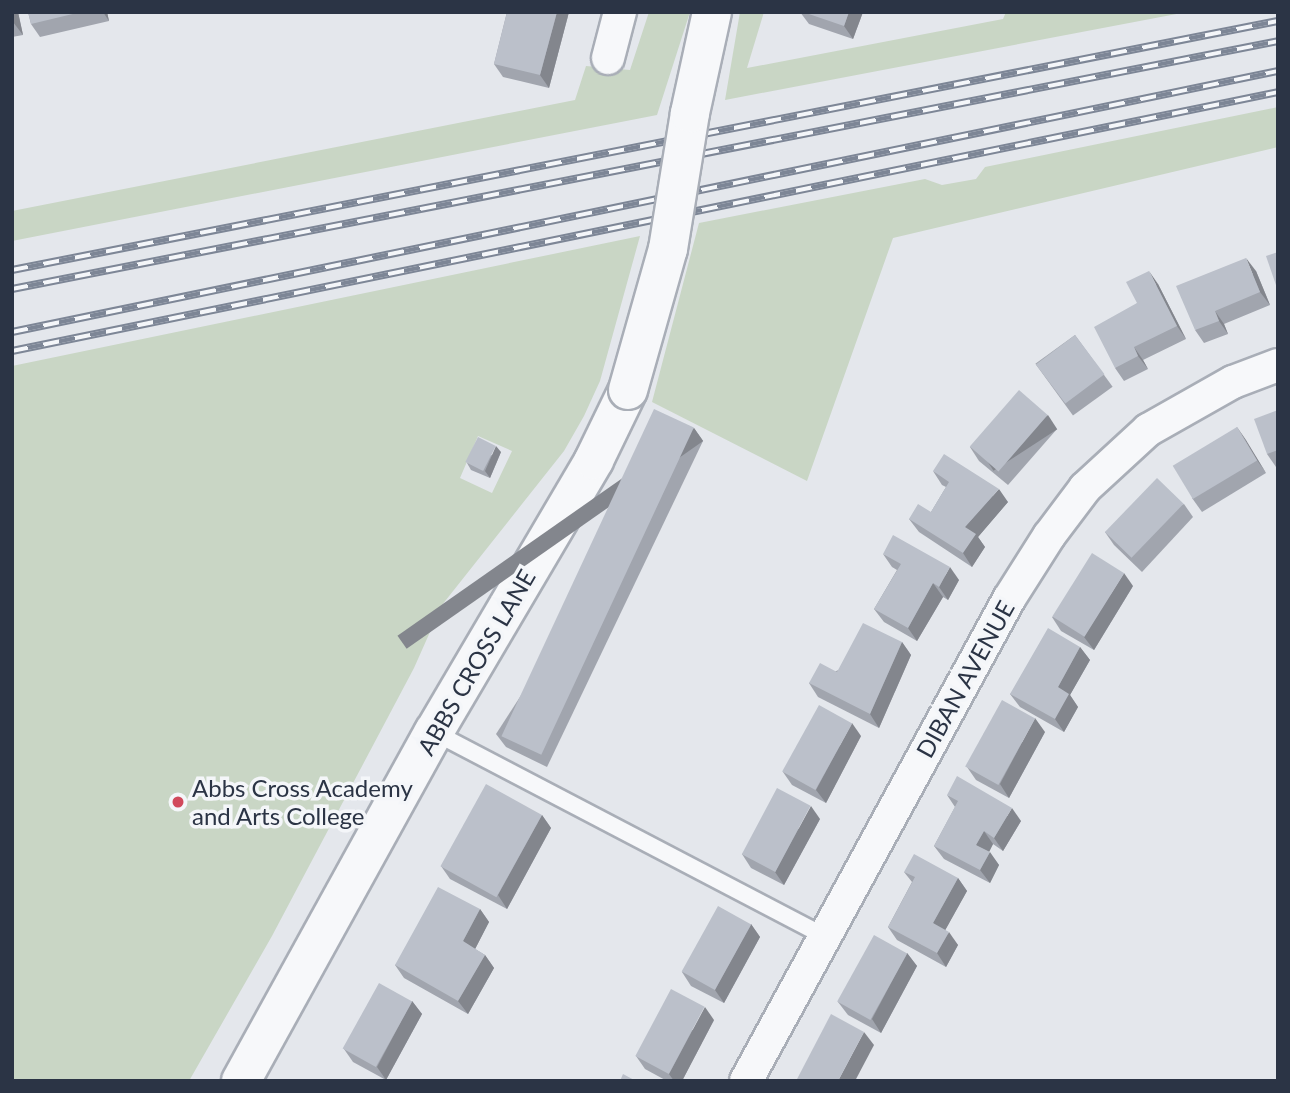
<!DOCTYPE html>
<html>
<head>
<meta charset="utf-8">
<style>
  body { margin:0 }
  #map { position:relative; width:1290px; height:1093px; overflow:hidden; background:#e4e7ec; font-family:Lato,sans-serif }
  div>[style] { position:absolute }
  .green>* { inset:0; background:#c9d6c5 }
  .roads { filter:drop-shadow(2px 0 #a9aeb7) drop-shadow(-2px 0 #a9aeb7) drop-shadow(0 2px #a9aeb7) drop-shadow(0 -2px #a9aeb7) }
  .service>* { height:16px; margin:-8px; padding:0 8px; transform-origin:8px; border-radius:8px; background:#f7f8fa }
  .minor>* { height:32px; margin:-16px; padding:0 16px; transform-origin:16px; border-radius:16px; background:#f7f8fa }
  .tertiary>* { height:38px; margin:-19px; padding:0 19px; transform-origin:19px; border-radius:19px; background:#f7f8fa }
  .rail>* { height:8px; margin-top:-4px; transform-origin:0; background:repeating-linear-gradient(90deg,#f4f6f9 0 16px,#7d8696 0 32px); box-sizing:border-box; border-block:2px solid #7d8696 }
  .bridges { filter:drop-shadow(2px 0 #a9aeb7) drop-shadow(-2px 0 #a9aeb7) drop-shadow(0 2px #a9aeb7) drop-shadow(0 -2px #a9aeb7) }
  .tertiary-bridge>* { height:38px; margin:-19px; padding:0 19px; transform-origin:19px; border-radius:19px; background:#f7f8fa }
  .wall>* { inset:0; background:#a1a5ae; transform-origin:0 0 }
  .shaded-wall>* { inset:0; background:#83868d; transform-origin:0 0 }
  .building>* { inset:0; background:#bbc0ca; transform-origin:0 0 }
  .dots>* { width:19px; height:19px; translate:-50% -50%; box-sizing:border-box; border:4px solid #f4f6f9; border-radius:50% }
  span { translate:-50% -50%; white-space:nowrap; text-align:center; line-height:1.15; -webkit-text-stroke:7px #f4f6f9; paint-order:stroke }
  .street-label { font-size:24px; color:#2b3445 }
  .poi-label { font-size:24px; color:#2b3445 }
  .left { translate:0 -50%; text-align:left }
  .frame { position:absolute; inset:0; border:14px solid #2b3445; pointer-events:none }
</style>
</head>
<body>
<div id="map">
  <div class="green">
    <div style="clip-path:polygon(649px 12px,690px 12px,657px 115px,12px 241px,12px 211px,575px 100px,586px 66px,630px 70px)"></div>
    <div style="clip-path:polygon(740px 12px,764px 12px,747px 68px,1003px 19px,1006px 12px,1187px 12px,725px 100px)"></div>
    <div style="clip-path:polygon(1278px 107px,1278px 147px,893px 238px,807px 481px,652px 402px,699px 223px,925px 179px,942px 185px,976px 179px,985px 167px)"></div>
    <div style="clip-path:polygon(evenodd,640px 236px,600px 381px,584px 416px,564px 451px,442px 605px,414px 668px,272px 936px,189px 1081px,12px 1081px,12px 366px,640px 236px,478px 436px,512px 451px,492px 493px,460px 478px,478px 436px)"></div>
  </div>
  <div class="roads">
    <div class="service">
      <div style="left:434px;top:732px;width:440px;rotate:27.6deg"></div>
    </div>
    <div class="minor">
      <div style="left:608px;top:58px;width:48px;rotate:-75.4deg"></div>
      <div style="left:746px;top:1081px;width:549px;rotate:-61.38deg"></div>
      <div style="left:1009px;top:599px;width:75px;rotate:-57.6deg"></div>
      <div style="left:1049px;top:536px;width:60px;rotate:-53.1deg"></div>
      <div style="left:1085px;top:488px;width:86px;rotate:-42.6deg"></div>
      <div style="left:1148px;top:430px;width:98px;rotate:-29.5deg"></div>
      <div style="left:1233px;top:382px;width:48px;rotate:-20.7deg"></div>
    </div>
    <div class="tertiary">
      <div style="left:241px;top:1081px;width:399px;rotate:-61.1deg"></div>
      <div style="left:434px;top:732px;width:316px;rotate:-59.5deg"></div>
      <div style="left:594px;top:460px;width:78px;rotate:-64.1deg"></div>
    </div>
  </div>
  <div class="rail">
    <div style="left:12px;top:270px;width:1290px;rotate:-11.13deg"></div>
    <div style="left:12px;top:289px;width:1290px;rotate:-11.08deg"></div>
    <div style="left:12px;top:332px;width:1293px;rotate:-11.65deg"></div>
    <div style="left:12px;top:351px;width:1292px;rotate:-11.56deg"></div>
  </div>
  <div class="bridges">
    <div class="tertiary-bridge">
      <div style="left:628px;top:390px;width:147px;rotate:-74.2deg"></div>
      <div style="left:668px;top:249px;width:138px;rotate:-80.8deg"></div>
      <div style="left:690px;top:113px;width:103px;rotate:-77.7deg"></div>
    </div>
  </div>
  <div class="wall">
    <div style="clip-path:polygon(12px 12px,18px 12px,23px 35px,12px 37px)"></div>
    <div style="clip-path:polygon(28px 12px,107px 12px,109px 21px,40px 37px,31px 24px)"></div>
    <div style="clip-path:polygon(507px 12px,569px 12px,549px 88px,503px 77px,494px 64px)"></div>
    <div style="clip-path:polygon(800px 12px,863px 12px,853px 39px,809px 24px)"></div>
    <div style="clip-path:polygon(1256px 271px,1270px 305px,1224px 324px,1228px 334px,1204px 343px,1195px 330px)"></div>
    <div style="clip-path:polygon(1158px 284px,1186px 339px,1143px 360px,1148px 369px,1124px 381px,1115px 368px,1137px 303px)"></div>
    <div style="left:1075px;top:335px;width:64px;height:49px;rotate:54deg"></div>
    <div style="clip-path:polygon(1278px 410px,1278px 467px,1276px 467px,1267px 454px)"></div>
    <div style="clip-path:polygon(1237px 427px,1266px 473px,1202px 512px,1192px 498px)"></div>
    <div style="clip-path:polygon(694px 428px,703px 441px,547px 767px,506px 747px,496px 734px)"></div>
    <div style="clip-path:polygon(1057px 429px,1008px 485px,979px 461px,970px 447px)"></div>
    <div style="clip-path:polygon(501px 452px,490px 478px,471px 470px,467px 463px)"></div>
    <div style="clip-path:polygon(933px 471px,1008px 502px,978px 537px,985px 547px,972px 567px,919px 532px,909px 519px,931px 512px,946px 487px,942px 485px)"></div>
    <div style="clip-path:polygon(1184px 504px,1193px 517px,1142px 572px,1114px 545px,1105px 532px)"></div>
    <div style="clip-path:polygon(883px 554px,959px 580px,948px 600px,943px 597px,917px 641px,884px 622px,874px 609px,897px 570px,892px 567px)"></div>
    <div style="clip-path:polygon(1133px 586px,1094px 650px,1061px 631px,1052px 617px)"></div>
    <div style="clip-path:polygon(902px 642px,911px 655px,879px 728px,818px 697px,809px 683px)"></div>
    <div style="clip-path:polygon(1080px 647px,1090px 660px,1070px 695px,1078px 707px,1064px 732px,1020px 707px,1010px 694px)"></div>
    <div style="clip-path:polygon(1045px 732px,1009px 798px,976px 780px,967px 767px)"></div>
    <div style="clip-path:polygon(861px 736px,826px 803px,792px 785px,783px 772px)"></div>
    <div style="clip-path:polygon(947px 795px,1021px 821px,1003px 851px,993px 844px,989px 852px,999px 865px,990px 883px,944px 859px,934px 846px,955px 807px)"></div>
    <div style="clip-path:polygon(542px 815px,551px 828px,507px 909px,450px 879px,441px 866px)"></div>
    <div style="clip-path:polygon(820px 819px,784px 885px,751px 868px,742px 854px)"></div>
    <div style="clip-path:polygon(904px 872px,958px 878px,967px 891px,945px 930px,958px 945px,946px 967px,897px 940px,888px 927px,912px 882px)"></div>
    <div style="clip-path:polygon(480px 909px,489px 922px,475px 949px,485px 955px,494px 968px,468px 1014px,404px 978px,395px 965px)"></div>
    <div style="clip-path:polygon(751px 924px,760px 937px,724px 1003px,691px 986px,682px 972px)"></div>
    <div style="clip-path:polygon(907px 953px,917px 966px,881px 1033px,848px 1015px,838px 1002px)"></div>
    <div style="clip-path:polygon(412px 1001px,422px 1014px,386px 1080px,353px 1062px,344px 1049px)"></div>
    <div style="clip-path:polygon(714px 1020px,682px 1081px,667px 1081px,645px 1069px,636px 1056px)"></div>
  </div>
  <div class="shaded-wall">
    <div style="clip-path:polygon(12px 12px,18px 12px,23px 35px,13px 22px)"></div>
    <div style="clip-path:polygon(103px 12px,107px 12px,109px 21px)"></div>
    <div style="clip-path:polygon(557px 12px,569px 12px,549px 88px,540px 75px)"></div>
    <div style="clip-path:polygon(849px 12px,863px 12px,853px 39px,844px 26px)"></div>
    <div style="clip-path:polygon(1246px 258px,1256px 271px,1270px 305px,1260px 292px)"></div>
    <div style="clip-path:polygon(1149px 271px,1158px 284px,1186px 339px,1177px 326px)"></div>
    <div style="clip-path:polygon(1215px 311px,1224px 324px,1228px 334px,1219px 321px)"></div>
    <div style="clip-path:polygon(1134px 347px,1143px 360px,1148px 369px,1138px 356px)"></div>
    <div style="left:1048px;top:415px;width:17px;height:76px;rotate:57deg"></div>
    <div style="clip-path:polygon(1237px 427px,1246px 440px,1266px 473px,1257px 460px)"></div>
    <div style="left:694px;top:428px;width:16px;height:362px;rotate:55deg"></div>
    <div style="clip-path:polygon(496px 446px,501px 452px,490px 478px,485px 471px)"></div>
    <div style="clip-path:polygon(999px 489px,1008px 502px,978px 537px,985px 547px,972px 567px,963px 553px,965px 527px)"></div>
    <div style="clip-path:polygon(950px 567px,959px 580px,948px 600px,939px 587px)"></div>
    <div style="clip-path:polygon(1124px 573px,1133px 586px,1094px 650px,1084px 637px)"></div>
    <div style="clip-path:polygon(933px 583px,943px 597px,917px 641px,908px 628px)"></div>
    <div style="clip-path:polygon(902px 642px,911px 655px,879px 728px,870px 714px)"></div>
    <div style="clip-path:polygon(1080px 647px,1090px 660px,1070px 695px,1078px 707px,1064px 732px,1055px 719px,1058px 687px)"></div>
    <div style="clip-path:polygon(1035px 718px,1045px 732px,1009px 798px,1000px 784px)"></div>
    <div style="clip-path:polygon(852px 723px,861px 736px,826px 803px,816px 790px)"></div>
    <div style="clip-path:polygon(811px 806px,820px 819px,784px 885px,775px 872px)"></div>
    <div style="clip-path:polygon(1012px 808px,1021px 821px,1003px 851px,994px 838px)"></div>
    <div style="clip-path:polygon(542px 815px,551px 828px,507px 909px,498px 895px)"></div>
    <div style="clip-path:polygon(984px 831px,993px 844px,986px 858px,976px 845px)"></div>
    <div style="clip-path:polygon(990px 852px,999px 865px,990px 883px,980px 870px)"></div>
    <div style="clip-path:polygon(958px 878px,967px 891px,942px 936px,933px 923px)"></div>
    <div style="clip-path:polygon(480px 909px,489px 922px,472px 955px,463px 941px)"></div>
    <div style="clip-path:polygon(751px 924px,760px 937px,724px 1003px,715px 990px)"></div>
    <div style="clip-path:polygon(949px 932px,958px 945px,946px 967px,937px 953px)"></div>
    <div style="clip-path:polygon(907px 953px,917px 966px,881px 1033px,872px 1019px)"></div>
    <div style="clip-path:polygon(485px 955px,494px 968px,468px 1014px,458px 1001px)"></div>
    <div style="clip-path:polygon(412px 1001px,422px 1014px,386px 1080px,377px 1067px)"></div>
    <div style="clip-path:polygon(705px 1007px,714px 1020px,682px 1081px,674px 1081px,669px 1074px)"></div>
    <div style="clip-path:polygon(864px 1032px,874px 1045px,855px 1081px,838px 1081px)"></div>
  </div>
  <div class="building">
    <div style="clip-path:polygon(28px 12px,81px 12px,31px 24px)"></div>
    <div style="clip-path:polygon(507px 12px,557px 12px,540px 75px,494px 64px)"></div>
    <div style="clip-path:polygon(803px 12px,849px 12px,844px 26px)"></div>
    <div style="clip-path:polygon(1278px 252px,1278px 291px,1266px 256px)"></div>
    <div style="clip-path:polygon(1246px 258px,1260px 292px,1215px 311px,1219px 321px,1195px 330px,1176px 286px)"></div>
    <div style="clip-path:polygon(1149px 271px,1177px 326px,1134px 347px,1138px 356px,1115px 368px,1094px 327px,1137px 303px,1126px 282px)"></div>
    <div style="left:1075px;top:335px;width:49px;height:49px;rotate:53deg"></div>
    <div style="left:1019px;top:390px;width:38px;height:75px;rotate:41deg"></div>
    <div style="left:654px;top:409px;width:44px;height:361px;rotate:25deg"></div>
    <div style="clip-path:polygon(1278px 410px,1278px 450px,1267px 454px,1254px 419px)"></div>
    <div style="left:1237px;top:427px;width:39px;height:75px;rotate:59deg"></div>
    <div style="left:478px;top:437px;width:20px;height:28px;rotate:27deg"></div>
    <div style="clip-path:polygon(944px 454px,999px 489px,965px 527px,976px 534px,963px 553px,909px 519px,918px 504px,931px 512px,949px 482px,933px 471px)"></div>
    <div style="left:1157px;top:478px;width:37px;height:75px;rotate:44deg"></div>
    <div style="clip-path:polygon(893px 535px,950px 567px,939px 587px,933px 583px,908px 628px,874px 609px,901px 564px,883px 554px)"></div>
    <div style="left:1092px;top:553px;width:38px;height:75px;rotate:32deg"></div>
    <div style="clip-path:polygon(863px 623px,902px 642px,870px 714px,809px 683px,820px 663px,837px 672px)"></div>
    <div style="clip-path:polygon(1048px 628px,1080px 647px,1058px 687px,1069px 694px,1055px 719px,1010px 694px)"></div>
    <div style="left:1002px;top:700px;width:38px;height:76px;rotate:29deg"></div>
    <div style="left:819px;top:705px;width:38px;height:76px;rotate:29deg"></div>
    <div style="clip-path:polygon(957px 776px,1012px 808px,994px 838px,984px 831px,976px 845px,990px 852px,980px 870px,934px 846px,958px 801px,947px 795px)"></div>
    <div style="left:486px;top:784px;width:64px;height:94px;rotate:29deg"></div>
    <div style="left:777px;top:788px;width:38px;height:75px;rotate:28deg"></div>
    <div style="clip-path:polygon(914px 854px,958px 878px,933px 923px,949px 932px,937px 953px,888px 927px,915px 877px,904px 872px)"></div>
    <div style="clip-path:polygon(438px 887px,480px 909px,463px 941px,485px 955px,458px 1001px,395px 965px)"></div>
    <div style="left:718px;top:906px;width:38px;height:75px;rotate:29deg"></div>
    <div style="left:874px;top:935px;width:38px;height:76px;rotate:29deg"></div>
    <div style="left:379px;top:983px;width:38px;height:75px;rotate:29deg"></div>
    <div style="left:671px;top:989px;width:38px;height:76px;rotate:28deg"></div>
    <div style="clip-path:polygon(831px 1014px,864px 1032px,838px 1081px,796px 1081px)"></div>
    <div style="clip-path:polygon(623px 1074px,636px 1081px,620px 1081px)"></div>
  </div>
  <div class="dots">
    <div style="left:178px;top:802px;background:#d1495b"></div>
  </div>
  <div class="street-label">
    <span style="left:476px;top:662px;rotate:-60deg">ABBS CROSS LANE</span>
    <span style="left:965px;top:679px;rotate:-61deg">DIBAN AVENUE</span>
  </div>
  <div class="poi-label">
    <span class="left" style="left:192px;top:802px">Abbs Cross Academy<br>and Arts College</span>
  </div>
  <div class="frame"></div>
</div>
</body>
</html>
